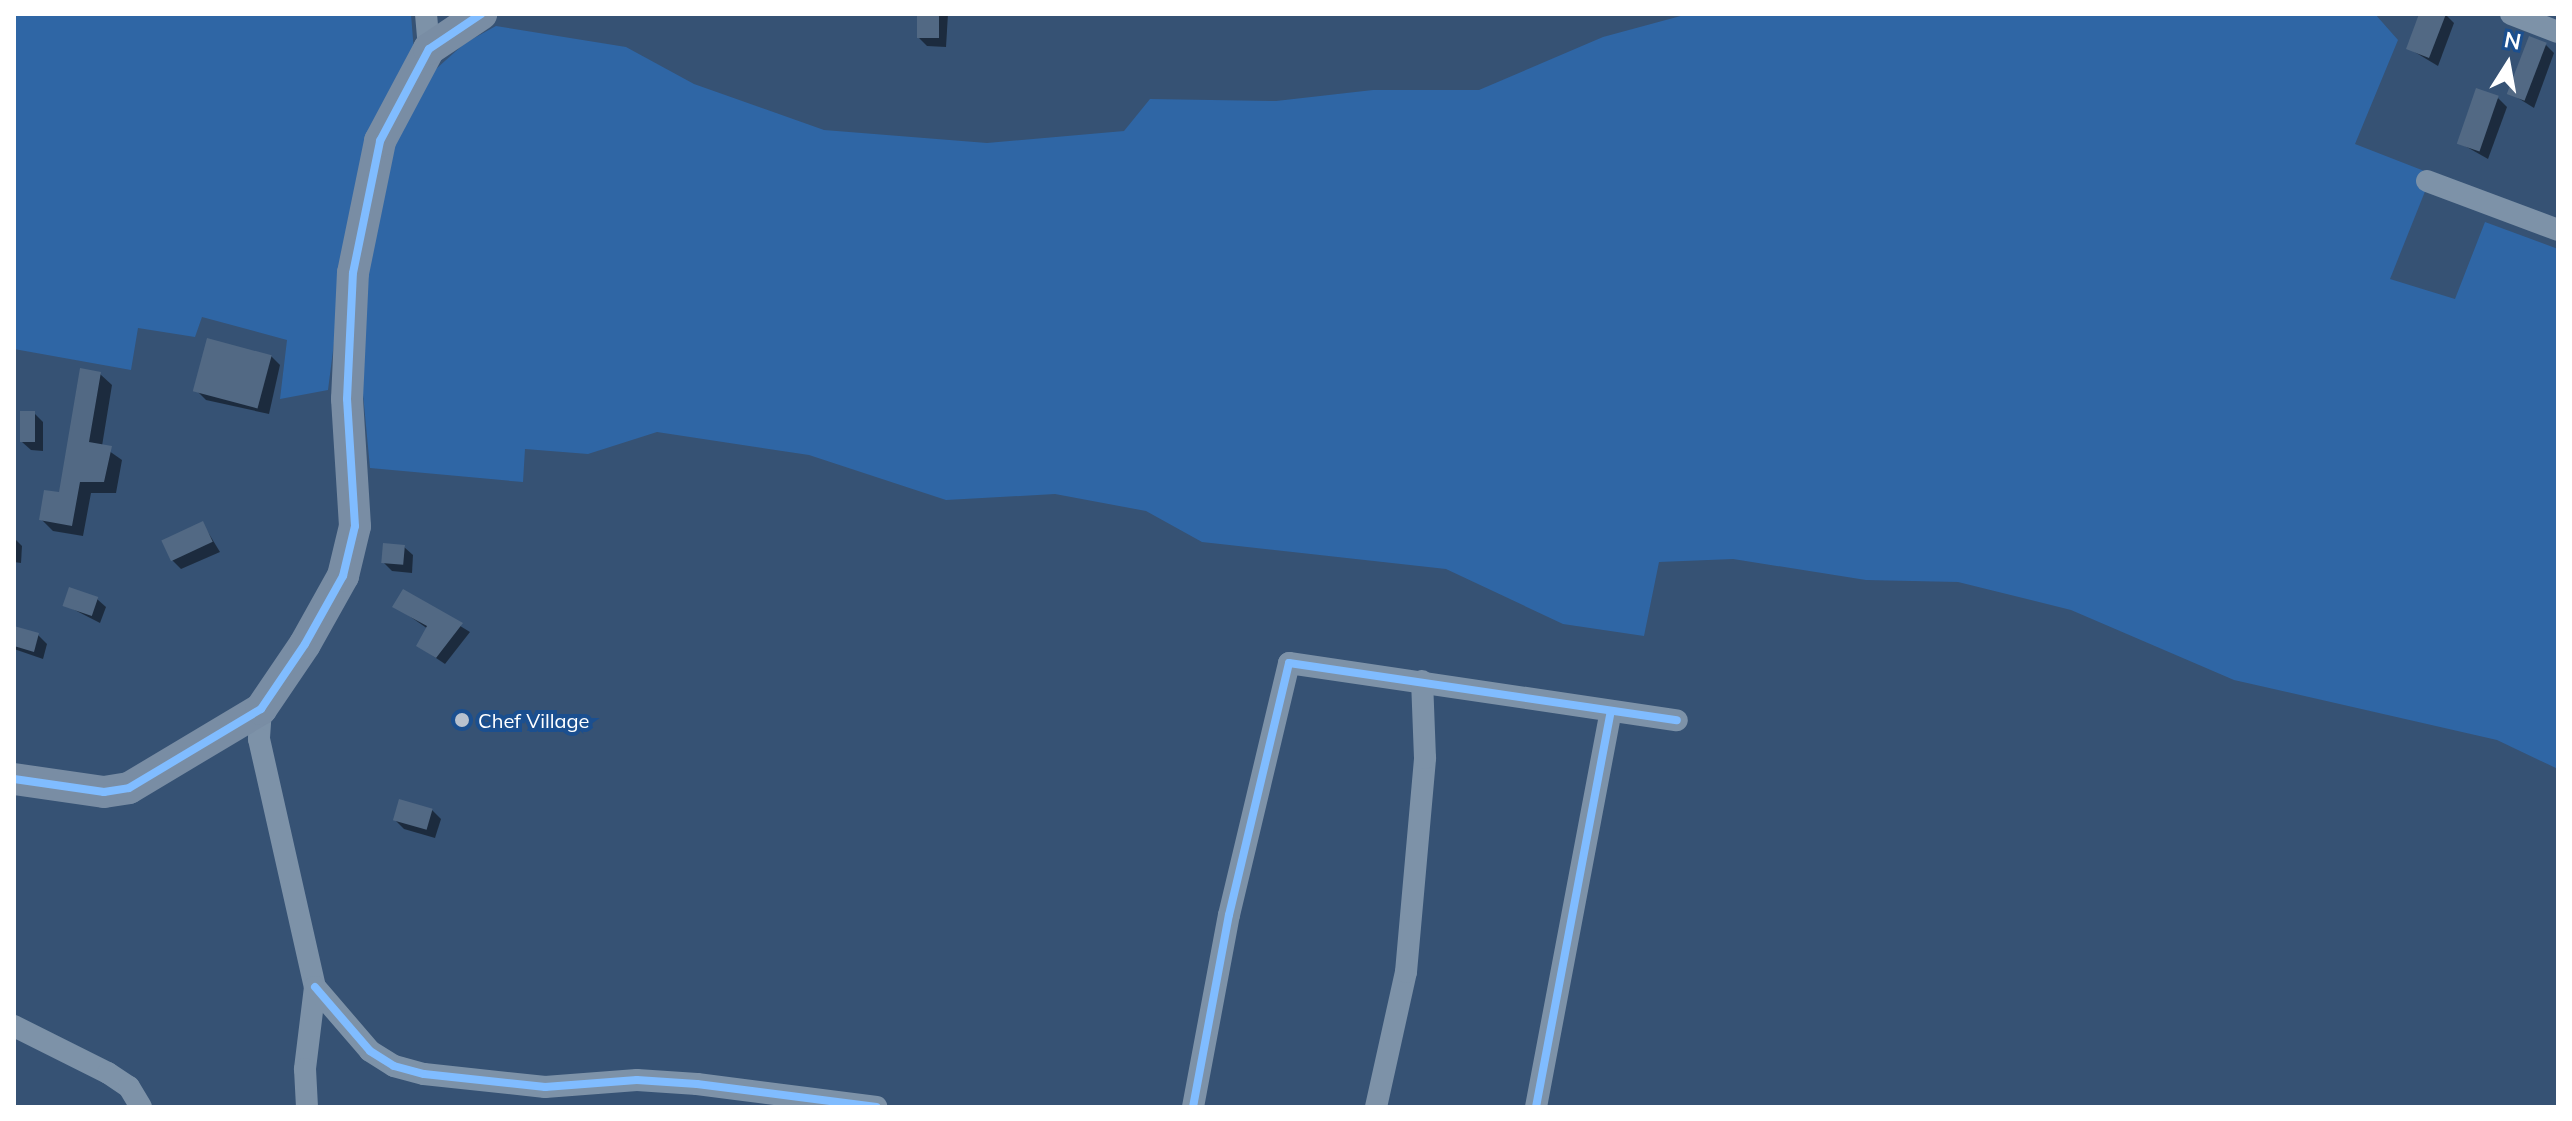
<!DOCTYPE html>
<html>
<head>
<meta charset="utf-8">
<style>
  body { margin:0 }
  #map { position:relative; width:2572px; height:1121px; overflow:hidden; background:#365274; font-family:Mulish,sans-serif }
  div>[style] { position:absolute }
  .green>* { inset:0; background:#2f66a5 }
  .shadow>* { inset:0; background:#0007 }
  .building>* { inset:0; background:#526984; transform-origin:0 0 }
  .street>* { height:22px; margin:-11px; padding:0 11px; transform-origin:11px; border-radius:11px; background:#7d92a8 }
  .secondary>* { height:32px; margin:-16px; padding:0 16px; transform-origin:16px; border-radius:16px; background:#798da4 }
  .cycleway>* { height:8px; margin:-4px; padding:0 4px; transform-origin:4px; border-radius:4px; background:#80bcff }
  .dots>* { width:22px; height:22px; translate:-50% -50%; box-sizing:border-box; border:4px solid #1b4f8f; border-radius:50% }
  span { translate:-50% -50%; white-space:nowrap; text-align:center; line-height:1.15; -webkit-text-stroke:8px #1b4f8f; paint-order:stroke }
  .poi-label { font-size:20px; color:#fff }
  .left { translate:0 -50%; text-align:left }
  .frame { position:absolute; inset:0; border:16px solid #fff; pointer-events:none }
  .north { position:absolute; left:2468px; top:24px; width:80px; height:80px; -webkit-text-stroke:6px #1b4f8f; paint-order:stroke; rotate:11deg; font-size:22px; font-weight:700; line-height:32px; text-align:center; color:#fff }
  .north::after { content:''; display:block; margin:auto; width:28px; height:36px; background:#fff; clip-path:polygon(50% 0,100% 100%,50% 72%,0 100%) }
</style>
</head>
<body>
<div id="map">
  <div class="green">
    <div style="clip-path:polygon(14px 14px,411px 14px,414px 52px,350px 218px,328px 390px,280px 399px,287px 340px,202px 317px,195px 337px,138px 328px,131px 370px,14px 349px)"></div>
    <div style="clip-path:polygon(1688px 14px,2375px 14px,2398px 40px,2355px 144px,2432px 174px,2390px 279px,2455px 299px,2485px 222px,2558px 249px,2558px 769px,2497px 740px,2234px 680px,2071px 610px,1958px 582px,1866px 580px,1733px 559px,1659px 562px,1644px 636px,1563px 624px,1446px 569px,1202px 542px,1146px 511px,1055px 494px,946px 500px,809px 455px,657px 432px,588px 454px,525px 449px,523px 482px,370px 468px,363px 394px,364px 283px,390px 152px,427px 77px,465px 43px,496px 26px,626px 47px,694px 84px,824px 130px,987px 143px,1124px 131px,1150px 99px,1276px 101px,1373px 90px,1479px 90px,1603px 37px)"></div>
  </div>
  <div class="shadow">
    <div style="clip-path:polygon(919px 14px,948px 14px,946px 47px,927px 46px,918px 37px)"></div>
    <div style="clip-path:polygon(2422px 14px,2445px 14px,2454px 23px,2438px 66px,2408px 48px)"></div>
    <div style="clip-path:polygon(2545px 44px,2554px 53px,2534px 108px,2510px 93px)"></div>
    <div style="clip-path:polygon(2498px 98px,2507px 107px,2488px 159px,2458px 142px)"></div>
    <div style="clip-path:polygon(271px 356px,280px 365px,269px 414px,206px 400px,197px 391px)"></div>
    <div style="clip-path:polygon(100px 374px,112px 385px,102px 446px,122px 460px,116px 493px,91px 493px,83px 536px,53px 531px,41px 519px,61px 495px)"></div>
    <div style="clip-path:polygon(34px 413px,43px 422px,43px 451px,31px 450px,22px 442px)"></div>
    <div style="clip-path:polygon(203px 524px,220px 552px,181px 569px,172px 560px)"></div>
    <div style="clip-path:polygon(14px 538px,22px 546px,21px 563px,14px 562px)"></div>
    <div style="clip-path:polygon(404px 547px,413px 555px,412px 573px,392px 571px,383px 562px)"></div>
    <div style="clip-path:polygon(403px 591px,470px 632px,445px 664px,418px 646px,428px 629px,395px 606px)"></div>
    <div style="clip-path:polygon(97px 599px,106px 607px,100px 623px,65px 605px)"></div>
    <div style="clip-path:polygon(14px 629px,38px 635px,47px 644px,43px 659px,14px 649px)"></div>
    <div style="clip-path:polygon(432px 810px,441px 819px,435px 838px,404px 829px,395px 820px)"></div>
  </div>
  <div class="building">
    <div style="left:917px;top:14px;width:22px;height:24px"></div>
    <div style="clip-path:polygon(2419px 14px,2446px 14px,2429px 58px,2406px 49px)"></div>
    <div style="left:2529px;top:36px;width:19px;height:62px;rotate:21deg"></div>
    <div style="left:2476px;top:88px;width:24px;height:59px;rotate:19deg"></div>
    <div style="left:207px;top:338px;width:67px;height:55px;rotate:15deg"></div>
    <div style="clip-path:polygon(80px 368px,101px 372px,89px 442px,112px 446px,104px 482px,80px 482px,72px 526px,39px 520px,44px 490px,59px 492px)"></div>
    <div style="left:20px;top:411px;width:15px;height:31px"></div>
    <div style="left:203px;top:521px;width:23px;height:46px;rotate:65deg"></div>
    <div style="left:383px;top:543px;width:22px;height:20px;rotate:5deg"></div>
    <div style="left:69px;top:587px;width:31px;height:20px;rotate:19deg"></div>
    <div style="clip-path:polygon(403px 589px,463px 623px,436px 658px,416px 646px,427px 626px,392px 607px)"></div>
    <div style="clip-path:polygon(14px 626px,39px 633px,34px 652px,14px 646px)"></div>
    <div style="left:399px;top:799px;width:35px;height:22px;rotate:16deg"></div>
  </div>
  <div class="street">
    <div style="left:426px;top:14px;width:35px;rotate:85deg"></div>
    <div style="left:2511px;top:14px;width:50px;rotate:21deg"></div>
    <div style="left:2427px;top:181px;width:140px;rotate:20.5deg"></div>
    <div style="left:261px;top:709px;width:30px;rotate:94deg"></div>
    <div style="left:259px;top:739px;width:254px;rotate:77.3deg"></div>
    <div style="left:315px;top:987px;width:83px;rotate:97deg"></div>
    <div style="left:305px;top:1069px;width:38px;rotate:87deg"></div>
    <div style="left:315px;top:987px;width:84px;rotate:49.3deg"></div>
    <div style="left:370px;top:1051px;width:28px;rotate:32deg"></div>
    <div style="left:394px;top:1066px;width:31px;rotate:15deg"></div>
    <div style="left:424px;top:1074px;width:122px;rotate:6.1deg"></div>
    <div style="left:545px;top:1087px;width:92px;rotate:-4.4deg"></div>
    <div style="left:637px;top:1080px;width:60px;rotate:3.8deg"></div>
    <div style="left:697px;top:1084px;width:181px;rotate:7.3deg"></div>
    <div style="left:14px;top:1026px;width:105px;rotate:26.6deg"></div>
    <div style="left:108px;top:1073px;width:25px;rotate:34deg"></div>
    <div style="left:129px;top:1087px;width:23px;rotate:59deg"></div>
    <div style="left:1193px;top:1107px;width:195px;rotate:-79.4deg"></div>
    <div style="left:1229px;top:915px;width:259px;rotate:-76.6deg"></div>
    <div style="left:1289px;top:663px;width:392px;rotate:8.4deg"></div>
    <div style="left:1376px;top:1107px;width:138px;rotate:-77.5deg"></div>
    <div style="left:1406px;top:972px;width:215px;rotate:-84.9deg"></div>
    <div style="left:1425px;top:758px;width:77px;rotate:-92.2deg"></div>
    <div style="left:1536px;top:1107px;width:400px;rotate:-79.3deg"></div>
  </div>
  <div class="secondary">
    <div style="left:14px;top:779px;width:91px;rotate:8.2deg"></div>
    <div style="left:104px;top:792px;width:25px;rotate:-9deg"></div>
    <div style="left:129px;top:788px;width:154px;rotate:-30.9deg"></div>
    <div style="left:261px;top:709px;width:78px;rotate:-55.9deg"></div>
    <div style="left:305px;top:644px;width:78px;rotate:-60.8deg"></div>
    <div style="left:343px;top:576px;width:51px;rotate:-76.5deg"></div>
    <div style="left:355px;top:526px;width:127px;rotate:-93.6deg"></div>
    <div style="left:347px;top:399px;width:126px;rotate:-87.3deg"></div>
    <div style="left:353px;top:273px;width:135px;rotate:-78.4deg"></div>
    <div style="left:380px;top:141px;width:104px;rotate:-62deg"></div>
    <div style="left:429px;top:49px;width:63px;rotate:-33.9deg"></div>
  </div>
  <div class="cycleway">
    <div style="left:14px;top:779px;width:91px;rotate:8.2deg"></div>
    <div style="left:104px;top:792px;width:25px;rotate:-9deg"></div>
    <div style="left:129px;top:788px;width:154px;rotate:-30.9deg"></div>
    <div style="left:261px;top:709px;width:78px;rotate:-55.9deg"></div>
    <div style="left:305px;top:644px;width:78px;rotate:-60.8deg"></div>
    <div style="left:343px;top:576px;width:51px;rotate:-76.5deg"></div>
    <div style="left:355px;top:526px;width:127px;rotate:-93.6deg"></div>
    <div style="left:347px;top:399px;width:126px;rotate:-87.3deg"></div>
    <div style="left:353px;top:273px;width:135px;rotate:-78.4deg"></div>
    <div style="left:380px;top:141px;width:104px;rotate:-62deg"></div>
    <div style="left:429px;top:49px;width:63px;rotate:-33.9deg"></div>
    <div style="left:315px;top:987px;width:84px;rotate:49.3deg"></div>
    <div style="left:370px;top:1051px;width:28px;rotate:32deg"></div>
    <div style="left:394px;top:1066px;width:31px;rotate:15deg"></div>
    <div style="left:424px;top:1074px;width:122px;rotate:6.1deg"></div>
    <div style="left:545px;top:1087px;width:92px;rotate:-4.4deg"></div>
    <div style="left:637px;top:1080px;width:60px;rotate:3.8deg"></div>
    <div style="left:697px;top:1084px;width:181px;rotate:7.3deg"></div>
    <div style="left:1193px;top:1107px;width:195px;rotate:-79.4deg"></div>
    <div style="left:1229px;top:915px;width:259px;rotate:-76.6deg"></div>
    <div style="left:1289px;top:663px;width:392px;rotate:8.4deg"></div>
    <div style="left:1536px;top:1107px;width:400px;rotate:-79.3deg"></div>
  </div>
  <div class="dots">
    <div style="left:462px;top:720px;background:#b9c2ce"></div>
  </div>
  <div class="poi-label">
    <span class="left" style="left:478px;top:720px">Chef Village</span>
  </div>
  <div class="frame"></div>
  <div class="north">N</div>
</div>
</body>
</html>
